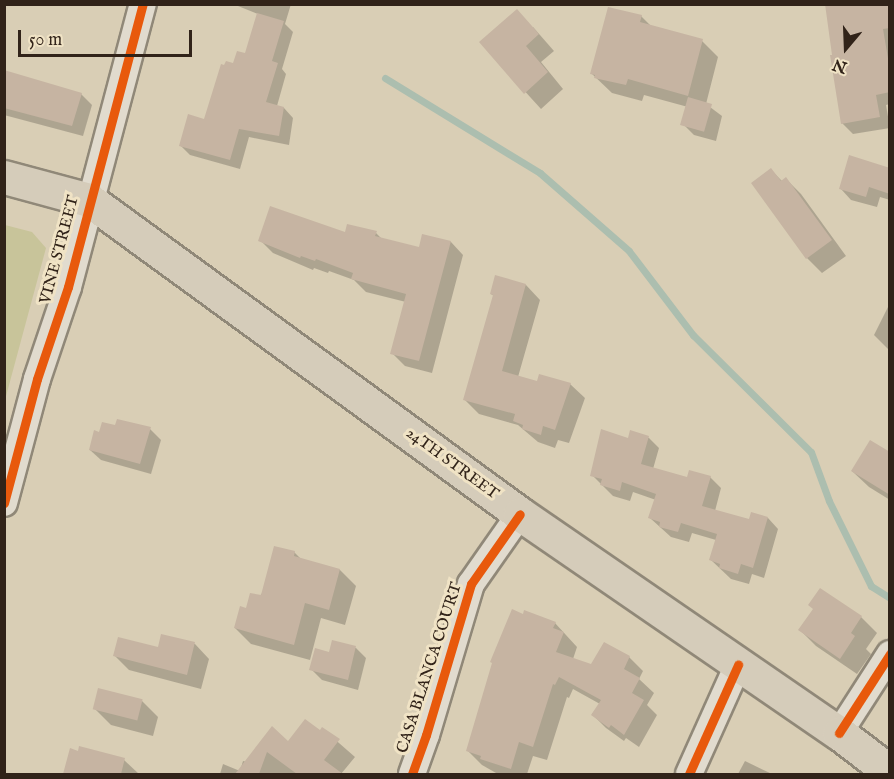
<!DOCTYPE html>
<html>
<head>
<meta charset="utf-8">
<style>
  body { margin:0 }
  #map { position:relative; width:894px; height:779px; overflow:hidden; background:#d9ceb5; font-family:"IM FELL English",serif }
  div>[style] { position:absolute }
  .green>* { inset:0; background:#c8c49a }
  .shadow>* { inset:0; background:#0003 }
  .stream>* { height:7px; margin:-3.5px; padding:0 3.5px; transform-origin:3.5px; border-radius:3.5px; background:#acbeaf }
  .building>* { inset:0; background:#c6b4a2; transform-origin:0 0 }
  .roads { filter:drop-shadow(2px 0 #908878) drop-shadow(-2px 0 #908878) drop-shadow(0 2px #908878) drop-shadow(0 -2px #908878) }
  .minor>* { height:26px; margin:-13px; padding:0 13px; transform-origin:13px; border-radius:13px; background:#e1dbce }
  .major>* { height:33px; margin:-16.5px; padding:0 16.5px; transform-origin:16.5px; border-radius:16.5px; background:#d5ccba }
  .cycleway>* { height:9px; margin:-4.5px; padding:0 4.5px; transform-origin:4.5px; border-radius:4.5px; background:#e8590c }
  span { translate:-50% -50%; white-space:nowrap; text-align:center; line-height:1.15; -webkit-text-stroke:6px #f0e3c5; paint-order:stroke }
  .street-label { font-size:16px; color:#312319 }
  .frame { position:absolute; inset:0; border:6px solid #312319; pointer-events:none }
  .north { position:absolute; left:816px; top:18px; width:60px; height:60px; -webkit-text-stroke:4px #f0e3c5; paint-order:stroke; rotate:199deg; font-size:16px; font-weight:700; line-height:24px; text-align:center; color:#312319 }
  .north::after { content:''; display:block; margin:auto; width:21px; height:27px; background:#312319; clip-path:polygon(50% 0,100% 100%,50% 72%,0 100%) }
  .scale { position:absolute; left:18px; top:30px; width:174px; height:27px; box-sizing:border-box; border:3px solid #312319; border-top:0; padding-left:8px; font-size:18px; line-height:21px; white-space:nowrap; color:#312319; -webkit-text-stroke:4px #f0e3c5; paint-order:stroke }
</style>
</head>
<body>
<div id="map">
  <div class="green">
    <div style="clip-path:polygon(5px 225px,32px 232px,46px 248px,5px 400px)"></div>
  </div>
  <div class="shadow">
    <div style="clip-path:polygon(233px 4px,291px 4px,285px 24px,293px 32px,282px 69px,286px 74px,277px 106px,284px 108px,293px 118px,289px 145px,249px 137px,240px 169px,190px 155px,180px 145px,205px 121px,234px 65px,246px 55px,258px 14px)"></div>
    <div style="clip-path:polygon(890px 4px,890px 104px,886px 105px,890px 128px,853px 134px,842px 123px,833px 56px)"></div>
    <div style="clip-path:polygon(641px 16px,652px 27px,702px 41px,718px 57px,706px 104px,722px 116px,716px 141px,694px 135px,683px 124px,688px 107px,644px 95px,642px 101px,612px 93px,591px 73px)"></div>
    <div style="clip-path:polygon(533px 27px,554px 51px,541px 62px,563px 89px,541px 109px,481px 43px)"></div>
    <div style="clip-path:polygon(4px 72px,81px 94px,92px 105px,83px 136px,4px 115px)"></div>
    <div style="clip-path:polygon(771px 170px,783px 182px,786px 179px,801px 194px,846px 256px,822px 273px,807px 258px)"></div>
    <div style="clip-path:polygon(890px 171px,890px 200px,880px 197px,877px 207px,851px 200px,841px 189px)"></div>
    <div style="clip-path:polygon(376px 233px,383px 240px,420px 249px,423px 235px,451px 242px,463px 255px,432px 373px,405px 366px,392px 353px,406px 302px,366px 292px,354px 280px,329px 271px,328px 273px,314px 268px,313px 270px,273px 253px,260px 240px)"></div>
    <div style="clip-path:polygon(526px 285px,540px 300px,518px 377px,538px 382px,570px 384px,585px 398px,569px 443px,558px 440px,555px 448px,538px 442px,518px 425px,479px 414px,465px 400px,494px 296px,491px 294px)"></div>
    <div style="clip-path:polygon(890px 303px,890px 351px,874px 335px)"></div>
    <div style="clip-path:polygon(150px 429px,161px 440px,151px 474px,101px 460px,90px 450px)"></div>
    <div style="clip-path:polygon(631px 432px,649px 438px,659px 448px,653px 469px,688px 479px,710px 477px,721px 488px,715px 511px,750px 521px,768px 518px,778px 529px,764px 578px,752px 574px,749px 584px,731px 579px,711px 560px,716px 540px,692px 533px,689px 542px,671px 537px,650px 518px,656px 500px,633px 492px,630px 501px,613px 496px,592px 475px,629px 439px)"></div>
    <div style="clip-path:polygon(890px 454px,890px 500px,869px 487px,852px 471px)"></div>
    <div style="clip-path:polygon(294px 552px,302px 560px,340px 570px,356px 586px,345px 625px,321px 618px,310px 660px,251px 644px,235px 628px)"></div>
    <div style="clip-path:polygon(820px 590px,861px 617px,877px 633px,866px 649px,871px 654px,857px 674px,816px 646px,800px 630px,814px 609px)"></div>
    <div style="clip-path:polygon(555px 623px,577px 647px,573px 659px,592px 666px,629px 657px,643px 671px,639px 679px,654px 693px,647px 705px,657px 715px,639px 747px,626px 738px,624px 741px,606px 728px,592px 714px,600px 704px,573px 689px,569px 698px,567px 697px,547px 760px,533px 756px,527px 774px,496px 773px,482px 765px,468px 751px)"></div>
    <div style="clip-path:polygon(162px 635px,195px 644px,209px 659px,201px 689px,129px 670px,114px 655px,159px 649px)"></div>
    <div style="clip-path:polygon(333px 642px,356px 648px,366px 658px,358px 690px,322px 680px,311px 669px,330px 654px)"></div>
    <div style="clip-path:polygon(142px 701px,158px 717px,153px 736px,111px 725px,95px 709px)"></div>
    <div style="clip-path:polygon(323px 729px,355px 757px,341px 774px,220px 774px,223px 764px,240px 771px,243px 761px,247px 762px,271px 730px,288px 743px,320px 732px)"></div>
    <div style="clip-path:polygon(71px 750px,124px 760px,139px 774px,65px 774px)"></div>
    <div style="clip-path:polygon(745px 761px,772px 774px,738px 774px)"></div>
  </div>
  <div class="stream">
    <div style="left:385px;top:78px;width:182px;rotate:31.5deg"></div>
    <div style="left:540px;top:173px;width:118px;rotate:41.2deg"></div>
    <div style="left:629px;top:251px;width:106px;rotate:52.7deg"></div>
    <div style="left:693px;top:335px;width:166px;rotate:44.8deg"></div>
    <div style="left:811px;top:452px;width:52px;rotate:69.8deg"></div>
    <div style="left:829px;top:501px;width:95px;rotate:63.7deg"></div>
    <div style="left:871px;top:586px;width:22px;rotate:32deg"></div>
  </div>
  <div class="building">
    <div style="clip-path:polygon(825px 4px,890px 4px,890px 28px,883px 29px,890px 70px,890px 92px,876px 95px,880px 117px,841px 124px,830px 55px,832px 55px)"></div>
    <div style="clip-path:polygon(608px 7px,642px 15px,640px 22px,703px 39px,688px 96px,628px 79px,626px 85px,594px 78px,595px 75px,590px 74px)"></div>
    <div style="clip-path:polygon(517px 9px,539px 34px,526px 46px,548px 72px,524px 94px,479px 42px)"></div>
    <div style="clip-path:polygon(257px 13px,284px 21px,272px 61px,278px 63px,266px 102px,284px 107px,279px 136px,239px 129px,230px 160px,179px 146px,188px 114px,204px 119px,221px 64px,224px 65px,226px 61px,233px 63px,237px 51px,245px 53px)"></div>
    <div style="clip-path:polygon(4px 70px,82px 93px,72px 126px,4px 108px)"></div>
    <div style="left:688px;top:97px;width:25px;height:29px;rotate:16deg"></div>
    <div style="clip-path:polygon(849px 155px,890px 168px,890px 194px,869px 187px,866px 197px,839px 189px)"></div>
    <div style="clip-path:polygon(771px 168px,781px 181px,786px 177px,832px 240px,806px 259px,751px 183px)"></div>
    <div style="clip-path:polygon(270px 206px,345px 232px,347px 224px,377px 231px,375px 236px,419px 247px,422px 234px,451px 241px,419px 361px,390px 354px,406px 294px,351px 279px,353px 273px,316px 259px,315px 261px,301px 256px,300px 258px,258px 241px)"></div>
    <div style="clip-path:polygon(495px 275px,526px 284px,502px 371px,537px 381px,539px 374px,571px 383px,555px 430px,543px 426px,541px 435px,522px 429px,523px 425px,513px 421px,515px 414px,463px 400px,493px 295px,490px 294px)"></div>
    <div style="clip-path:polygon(117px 419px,151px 427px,140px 464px,89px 450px,94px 430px,99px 432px,102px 422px,115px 425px)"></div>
    <div style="clip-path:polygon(601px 429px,628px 438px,630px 430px,649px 436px,641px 464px,687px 477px,689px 470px,711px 476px,702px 506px,749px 519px,751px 512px,768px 517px,753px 568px,741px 564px,738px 574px,719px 568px,720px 564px,709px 560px,717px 534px,681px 523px,678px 532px,659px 527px,660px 522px,648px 518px,656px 494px,622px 482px,620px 491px,600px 485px,602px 479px,590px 476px)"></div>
    <div style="clip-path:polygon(870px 440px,890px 452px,890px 495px,851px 471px)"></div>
    <div style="clip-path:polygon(274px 546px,295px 551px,294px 556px,340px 569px,329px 610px,305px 603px,294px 645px,234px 628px,240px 606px,246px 608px,250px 593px,261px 595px)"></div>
    <div style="clip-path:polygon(820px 588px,862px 616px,851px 633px,855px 636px,840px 659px,798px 630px,813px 609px,808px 605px)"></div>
    <div style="clip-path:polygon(512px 609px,523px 614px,524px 610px,556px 622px,553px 628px,564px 632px,556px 652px,591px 664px,604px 642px,630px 656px,624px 669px,640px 678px,632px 693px,644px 700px,624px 735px,611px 725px,609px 728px,591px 715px,601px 700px,559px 677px,555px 685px,553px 684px,533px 747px,519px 742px,511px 769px,480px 759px,481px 756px,466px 751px,492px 663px,490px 662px)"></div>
    <div style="clip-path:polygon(161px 634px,195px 642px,187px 675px,113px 656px,118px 637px,158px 647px)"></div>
    <div style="clip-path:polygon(332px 640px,356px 646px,348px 680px,309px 670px,315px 648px,329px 652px)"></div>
    <div style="left:98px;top:688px;width:46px;height:22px;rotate:14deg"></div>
    <div style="clip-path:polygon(305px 719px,320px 730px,322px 727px,340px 739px,324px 760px,343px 774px,297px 774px,267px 752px,259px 774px,235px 774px,272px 726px,288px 741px)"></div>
    <div style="clip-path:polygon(79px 746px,125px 758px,121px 774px,63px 774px,70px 748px,78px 751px)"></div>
  </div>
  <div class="roads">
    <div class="minor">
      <div style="left:4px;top:503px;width:128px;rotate:-75.1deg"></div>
      <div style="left:37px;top:379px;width:97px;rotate:-71.4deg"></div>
      <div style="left:68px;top:287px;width:293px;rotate:-75.2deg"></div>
      <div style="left:839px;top:733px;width:94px;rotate:-57.2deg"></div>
      <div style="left:412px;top:774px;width:41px;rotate:-70.3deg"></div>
      <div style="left:426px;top:735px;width:158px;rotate:-73.4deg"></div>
      <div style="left:471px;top:584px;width:85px;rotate:-55deg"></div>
      <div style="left:689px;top:774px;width:120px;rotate:-65.8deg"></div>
    </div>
    <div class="major">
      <div style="left:4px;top:177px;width:88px;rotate:15.1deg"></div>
      <div style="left:89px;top:200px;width:533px;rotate:36.07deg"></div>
      <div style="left:520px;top:514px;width:387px;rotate:34.5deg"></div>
      <div style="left:839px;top:733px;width:64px;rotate:37.4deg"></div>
    </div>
  </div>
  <div class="cycleway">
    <div style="left:4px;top:503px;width:128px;rotate:-75.1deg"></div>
    <div style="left:37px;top:379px;width:97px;rotate:-71.4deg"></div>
    <div style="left:68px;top:287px;width:293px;rotate:-75.2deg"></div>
    <div style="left:839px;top:733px;width:94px;rotate:-57.2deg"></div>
    <div style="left:412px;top:774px;width:41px;rotate:-70.3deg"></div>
    <div style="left:426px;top:735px;width:158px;rotate:-73.4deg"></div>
    <div style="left:471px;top:584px;width:85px;rotate:-55deg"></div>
    <div style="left:689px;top:774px;width:120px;rotate:-65.8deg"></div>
  </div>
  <div class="street-label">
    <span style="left:60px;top:250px;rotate:-75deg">VINE STREET</span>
    <span style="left:452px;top:464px;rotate:36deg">24TH STREET</span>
    <span style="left:430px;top:668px;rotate:-72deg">CASA BLANCA COURT</span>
  </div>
  <div class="frame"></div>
  <div class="north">N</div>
  <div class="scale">50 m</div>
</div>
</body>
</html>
